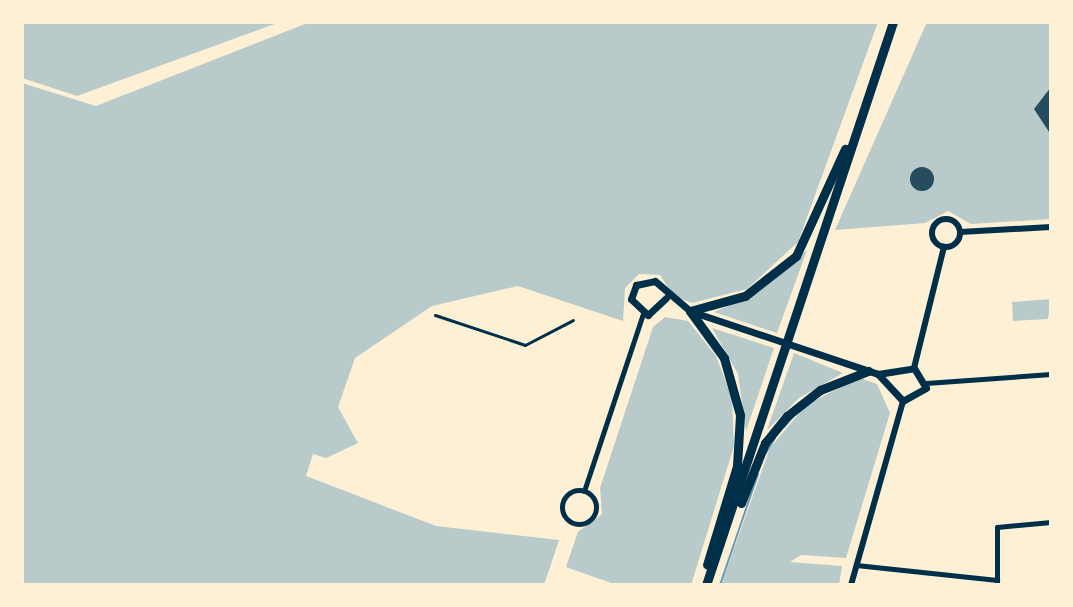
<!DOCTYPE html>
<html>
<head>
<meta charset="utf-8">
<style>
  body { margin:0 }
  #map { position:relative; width:1073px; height:607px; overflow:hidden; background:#fdf0d5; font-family:"Work Sans",sans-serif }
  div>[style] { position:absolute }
  .green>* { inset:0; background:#b9caca }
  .stream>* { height:2px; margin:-1px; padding:0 1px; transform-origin:1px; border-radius:1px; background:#669bbc }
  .building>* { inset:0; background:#264d5e }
  .round { border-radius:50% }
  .service>* { height:3px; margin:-1.5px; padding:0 1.5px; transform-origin:1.5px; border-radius:1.5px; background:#003049 }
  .minor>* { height:5px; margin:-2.5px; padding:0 2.5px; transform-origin:2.5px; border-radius:2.5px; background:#003049 }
  .minor>.ring { margin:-2.5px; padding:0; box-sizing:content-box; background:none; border:5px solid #003049; border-radius:50% }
  .tertiary>* { height:6px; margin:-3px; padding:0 3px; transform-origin:3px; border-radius:3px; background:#003049 }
  .tertiary>.ring { margin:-3px; padding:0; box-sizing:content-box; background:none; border:6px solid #003049; border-radius:50% }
  .secondary>* { height:7px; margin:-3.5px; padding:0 3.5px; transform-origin:3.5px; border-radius:3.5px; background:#003049 }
  .trunk>* { height:9px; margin:-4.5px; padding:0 4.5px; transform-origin:4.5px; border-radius:4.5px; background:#003049 }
  span { translate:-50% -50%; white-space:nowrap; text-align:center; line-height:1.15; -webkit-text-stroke:8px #fdf0d5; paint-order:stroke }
  .frame { position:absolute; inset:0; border:24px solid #fdf0d5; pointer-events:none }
</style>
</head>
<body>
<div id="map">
  <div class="green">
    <div style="clip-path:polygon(22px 22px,280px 22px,77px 96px,22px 78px)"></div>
    <div style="clip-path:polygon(310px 22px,878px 22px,798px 242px,747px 289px,692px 303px,674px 296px,660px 275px,639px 274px,625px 288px,623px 321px,518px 286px,432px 306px,355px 358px,338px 407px,358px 443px,326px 458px,313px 454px,306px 476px,436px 526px,559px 540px,544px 585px,22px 585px,22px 83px,96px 106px)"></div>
    <div style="clip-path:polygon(927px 22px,1051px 22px,1051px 219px,971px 224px,948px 211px,925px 223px,835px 230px)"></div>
    <div style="clip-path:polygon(807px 250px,777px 333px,714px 312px,758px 293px)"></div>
    <div style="clip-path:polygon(1051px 299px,1048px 319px,1013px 321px,1012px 302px)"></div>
    <div style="clip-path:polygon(665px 317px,688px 321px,716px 356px,732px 398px,734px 446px,691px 585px,617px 585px,566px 567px,578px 532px,602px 514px,600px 488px,653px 327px)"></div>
    <div style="clip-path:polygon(712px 328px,774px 348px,746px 431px,738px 374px)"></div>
    <div style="clip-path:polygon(794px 353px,843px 373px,799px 398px,767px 430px)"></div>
    <div style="clip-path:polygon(860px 378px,877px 384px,890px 413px,846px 558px,801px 555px,790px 562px,842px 566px,839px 585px,721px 585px,770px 448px,807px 404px)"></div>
  </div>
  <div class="stream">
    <div style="left:784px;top:427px;width:13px;rotate:-48deg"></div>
    <div style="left:766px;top:453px;width:17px;rotate:-59deg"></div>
    <div style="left:720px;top:585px;width:117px;rotate:-71.1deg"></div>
  </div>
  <div class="building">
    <div style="clip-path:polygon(1051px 87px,1051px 135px,1034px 109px)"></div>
    <div class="round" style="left:910px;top:167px;width:24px;height:24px"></div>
  </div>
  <div class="service">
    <div style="left:435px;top:315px;width:95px;rotate:18.4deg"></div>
    <div style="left:525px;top:345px;width:54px;rotate:-27.5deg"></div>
  </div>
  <div class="minor">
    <div style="left:926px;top:383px;width:125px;rotate:-4.1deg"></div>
    <div class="ring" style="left:562px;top:490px;width:29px;height:29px"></div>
    <div style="left:584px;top:491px;width:187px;rotate:-71.6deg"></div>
    <div style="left:856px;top:565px;width:142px;rotate:6.1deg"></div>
    <div style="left:997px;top:585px;width:58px;rotate:-90deg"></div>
    <div style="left:997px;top:527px;width:54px;rotate:-5.3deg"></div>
  </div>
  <div class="tertiary">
    <div class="ring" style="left:932px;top:219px;width:22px;height:22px"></div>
    <div style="left:960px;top:232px;width:91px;rotate:-3.1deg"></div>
    <div style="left:914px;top:368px;width:125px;rotate:-76.1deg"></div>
    <div style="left:851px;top:585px;width:191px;rotate:-74.2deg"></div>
  </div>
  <div class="secondary">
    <div style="left:666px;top:298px;width:25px;rotate:137deg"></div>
    <div style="left:648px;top:315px;width:23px;rotate:-137deg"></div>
    <div style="left:631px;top:299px;width:15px;rotate:-70deg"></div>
    <div style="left:636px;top:285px;width:19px;rotate:-12deg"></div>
    <div style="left:655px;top:281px;width:46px;rotate:40.6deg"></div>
    <div style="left:690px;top:311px;width:198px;rotate:18.5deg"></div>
    <div style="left:878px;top:374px;width:36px;rotate:-9deg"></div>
    <div style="left:914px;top:368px;width:23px;rotate:59deg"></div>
    <div style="left:926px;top:388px;width:26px;rotate:151deg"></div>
    <div style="left:903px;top:401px;width:37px;rotate:-133deg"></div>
  </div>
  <div class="trunk">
    <div style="left:690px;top:311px;width:58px;rotate:54.1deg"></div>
    <div style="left:724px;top:358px;width:59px;rotate:74.3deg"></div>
    <div style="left:740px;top:415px;width:51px;rotate:93.4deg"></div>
    <div style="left:737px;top:466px;width:103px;rotate:106.9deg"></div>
    <div style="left:690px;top:311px;width:57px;rotate:-15.3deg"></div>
    <div style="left:745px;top:296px;width:65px;rotate:-38.1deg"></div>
    <div style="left:796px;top:256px;width:118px;rotate:-65.4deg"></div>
    <div style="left:741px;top:503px;width:65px;rotate:-68.2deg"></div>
    <div style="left:765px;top:443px;width:35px;rotate:-51deg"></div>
    <div style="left:787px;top:416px;width:42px;rotate:-38.2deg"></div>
    <div style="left:820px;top:390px;width:52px;rotate:-21.6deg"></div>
    <div style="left:706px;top:585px;width:593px;rotate:-71.63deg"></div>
  </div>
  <div class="frame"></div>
</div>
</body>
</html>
